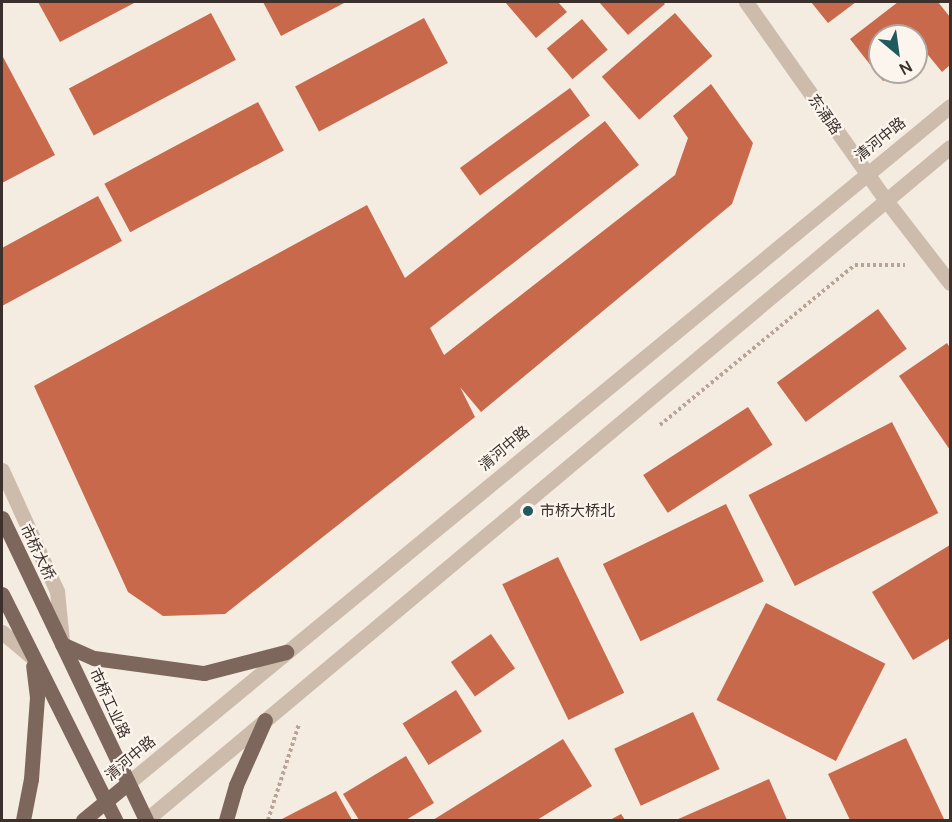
<!DOCTYPE html>
<html>
<head>
<meta charset="utf-8">
<style>
  body { margin:0 }
  #map { position:relative; width:952px; height:822px; overflow:hidden; background:#f4ebe1; font-family:Manrope,"Noto Sans SC",sans-serif }
  div>[style] { position:absolute }
  .building>* { inset:0; background:#c8694b; transform-origin:0 0 }
  .path>* { height:4px; margin-top:-2px; transform-origin:0; background:repeating-linear-gradient(90deg,#b9a596 0 3px,transparent 0 6px) }
  .minor>* { height:15px; margin:-7.5px; padding:0 7.5px; transform-origin:7.5px; border-radius:7.5px; background:#cdbbac }
  .major>* { height:15px; margin:-7.5px; padding:0 7.5px; transform-origin:7.5px; border-radius:7.5px; background:#7d675c }
  .dots>* { width:16px; height:16px; translate:-50% -50%; box-sizing:border-box; border:3px solid #fbf5ee; border-radius:50% }
  span { translate:-50% -50%; white-space:nowrap; text-align:center; line-height:1.15; -webkit-text-stroke:4.5px #fbf5ee; paint-order:stroke }
  .street-label { font-size:15px; color:#3b302b }
  .poi-label { font-size:15px; color:#3b302b }
  .left { translate:0 -50%; text-align:left }
  .frame { position:absolute; inset:0; border:3px solid #3b302b; pointer-events:none }
  .north { position:absolute; left:868px; top:24px; width:60px; height:60px; box-sizing:border-box; background:#fbf5ee; border:2px solid #aea6a0; border-radius:50%; rotate:151deg; font-size:16px; font-weight:700; line-height:24px; text-align:center; color:#3b302b }
  .north::after { content:''; display:block; margin:auto; width:21px; height:27px; background:#1f5a5e; clip-path:polygon(50% 0,100% 100%,50% 72%,0 100%) }
</style>
</head>
<body>
<div id="map">
  <div class="building">
    <div style="clip-path:polygon(38px 2px,136px 2px,60px 42px)"></div>
    <div style="clip-path:polygon(263px 2px,346px 2px,281px 36px)"></div>
    <div style="clip-path:polygon(505px 2px,558px 2px,567px 12px,536px 38px)"></div>
    <div style="clip-path:polygon(599px 2px,663px 2px,665px 4px,628px 35px)"></div>
    <div style="clip-path:polygon(811px 2px,856px 2px,828px 23px)"></div>
    <div style="clip-path:polygon(898px 2px,938px 2px,950px 17px,950px 65px,942px 72px,924px 50px,916px 56px,916px 36px,880px 36px,880px 72px,895px 72px,883px 81px,850px 39px)"></div>
    <div style="left:211px;top:13px;width:53px;height:161px;rotate:62deg"></div>
    <div style="left:675px;top:13px;width:57px;height:97px;rotate:49deg"></div>
    <div style="left:424px;top:18px;width:51px;height:146px;rotate:62deg"></div>
    <div style="left:582px;top:19px;width:40px;height:46px;rotate:50deg"></div>
    <div style="clip-path:polygon(2px 55px,55px 155px,2px 183px)"></div>
    <div style="clip-path:polygon(711px 84px,753px 143px,732px 204px,481px 412px,460px 387px,475px 417px,225px 614px,163px 616px,128px 592px,34px 386px,367px 205px,405px 278px,605px 121px,639px 165px,430px 328px,444px 355px,675px 175px,688px 138px,673px 116px)"></div>
    <div style="left:570px;top:88px;width:34px;height:136px;rotate:54deg"></div>
    <div style="left:258px;top:102px;width:55px;height:174px;rotate:62deg"></div>
    <div style="clip-path:polygon(98px 196px,122px 241px,2px 306px,2px 248px)"></div>
    <div style="left:878px;top:309px;width:49px;height:125px;rotate:54deg"></div>
    <div style="clip-path:polygon(947px 343px,950px 348px,950px 450px,899px 376px)"></div>
    <div style="left:748px;top:407px;width:45px;height:125px;rotate:57deg"></div>
    <div style="left:892px;top:422px;width:102px;height:161px;rotate:63deg"></div>
    <div style="left:726px;top:504px;width:86px;height:137px;rotate:64deg"></div>
    <div style="clip-path:polygon(950px 545px,950px 638px,913px 660px,872px 592px)"></div>
    <div style="left:558px;top:557px;width:151px;height:62px;rotate:64deg"></div>
    <div style="left:766px;top:603px;width:134px;height:109px;rotate:27deg"></div>
    <div style="left:491px;top:634px;width:42px;height:49px;rotate:55deg"></div>
    <div style="left:456px;top:690px;width:49px;height:63px;rotate:58deg"></div>
    <div style="left:693px;top:712px;width:63px;height:87px;rotate:65deg"></div>
    <div style="clip-path:polygon(906px 738px,944px 819px,850px 820px,828px 774px)"></div>
    <div style="clip-path:polygon(563px 739px,592px 786px,537px 820px,433px 820px)"></div>
    <div style="clip-path:polygon(406px 756px,434px 803px,406px 820px,359px 820px,343px 794px)"></div>
    <div style="clip-path:polygon(769px 779px,787px 820px,676px 820px)"></div>
    <div style="clip-path:polygon(336px 791px,352px 820px,280px 820px)"></div>
    <div style="clip-path:polygon(621px 814px,625px 820px,610px 820px)"></div>
  </div>
  <div class="path">
    <div style="left:660px;top:425px;width:252px;rotate:-39.4deg"></div>
    <div style="left:855px;top:265px;width:50px"></div>
    <div style="left:268px;top:820px;width:101px;rotate:-72.1deg"></div>
  </div>
  <div class="minor">
    <div style="left:746px;top:2px;width:241px;rotate:54.8deg"></div>
    <div style="left:885px;top:199px;width:106px;rotate:52.3deg"></div>
    <div style="left:2px;top:470px;width:133px;rotate:65.6deg"></div>
    <div style="left:57px;top:591px;width:50px;rotate:84.3deg"></div>
    <div style="left:2px;top:632px;width:39px;rotate:40deg"></div>
    <div style="left:128px;top:783px;width:1065px;rotate:-39.47deg"></div>
    <div style="left:146px;top:820px;width:1048px;rotate:-39.93deg"></div>
  </div>
  <div class="major">
    <div style="left:2px;top:518px;width:335px;rotate:64.5deg"></div>
    <div style="left:2px;top:594px;width:253px;rotate:63.4deg"></div>
    <div style="left:62px;top:644px;width:35px;rotate:24deg"></div>
    <div style="left:94px;top:658px;width:111px;rotate:7.8deg"></div>
    <div style="left:204px;top:673px;width:85px;rotate:-14.4deg"></div>
    <div style="left:23px;top:820px;width:42px;rotate:-79deg"></div>
    <div style="left:31px;top:779px;width:82px;rotate:-85.8deg"></div>
    <div style="left:37px;top:697px;width:31px;rotate:-97deg"></div>
    <div style="left:83px;top:820px;width:58px;rotate:-39.4deg"></div>
    <div style="left:226px;top:820px;width:36px;rotate:-74deg"></div>
    <div style="left:236px;top:785px;width:71px;rotate:-66deg"></div>
  </div>
  <div class="dots">
    <div style="left:528px;top:511px;background:#1f5a5e"></div>
  </div>
  <div class="street-label">
    <span style="left:825px;top:114px;rotate:55deg">东涌路</span>
    <span style="left:880px;top:139px;rotate:-39deg">清河中路</span>
    <span style="left:504px;top:448px;rotate:-40deg">清河中路</span>
    <span style="left:38px;top:552px;rotate:64deg">市桥大桥</span>
    <span style="left:110px;top:703px;rotate:65deg">市桥工业路</span>
    <span style="left:130px;top:758px;rotate:-40deg">清河中路</span>
  </div>
  <div class="poi-label">
    <span class="left" style="left:540px;top:511px">市桥大桥北</span>
  </div>
  <div class="frame"></div>
  <div class="north">N</div>
</div>
</body>
</html>
